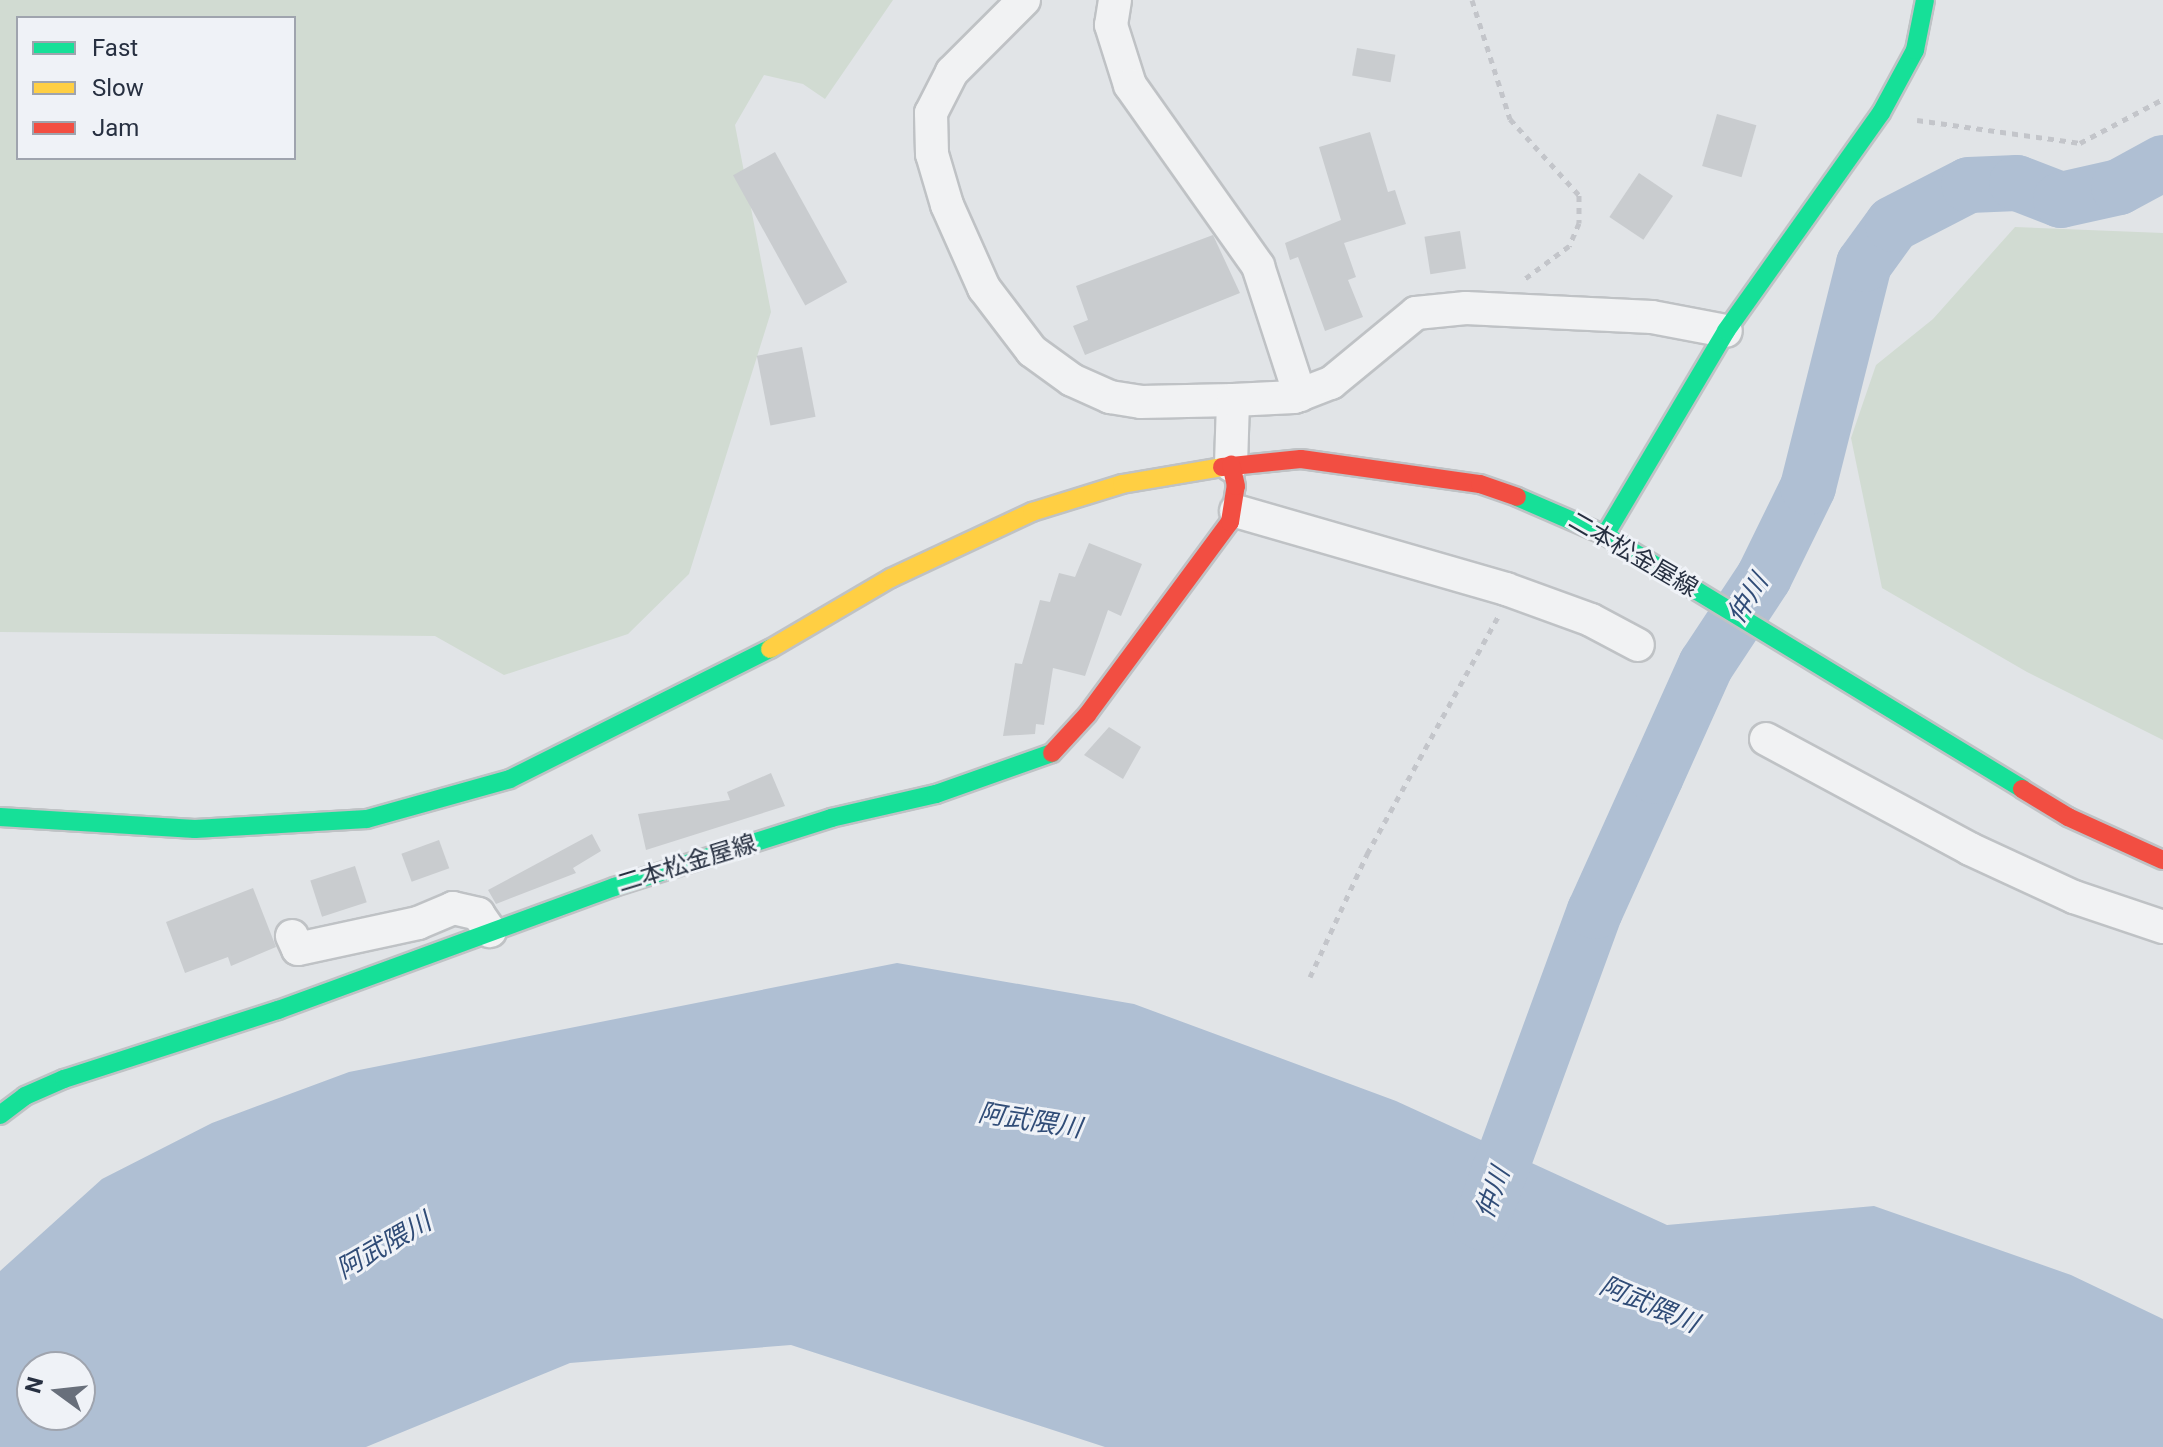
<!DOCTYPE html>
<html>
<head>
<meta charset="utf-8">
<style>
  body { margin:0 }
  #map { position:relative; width:2163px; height:1447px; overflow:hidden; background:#e1e4e7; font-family:Roboto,"Noto Sans JP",sans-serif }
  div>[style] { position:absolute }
  .green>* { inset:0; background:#d1dbd2 }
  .water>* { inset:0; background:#afbfd3 }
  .river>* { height:56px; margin:-28px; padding:0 28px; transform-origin:28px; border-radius:28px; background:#afbfd3 }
  .building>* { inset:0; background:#c9cccf; transform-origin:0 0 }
  .path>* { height:5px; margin-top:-2.5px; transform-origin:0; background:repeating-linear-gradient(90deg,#c3c5ca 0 6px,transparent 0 12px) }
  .roads { filter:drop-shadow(2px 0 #bfc2c5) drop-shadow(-2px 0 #bfc2c5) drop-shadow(0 2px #bfc2c5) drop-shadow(0 -2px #bfc2c5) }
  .street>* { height:32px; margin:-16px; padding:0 16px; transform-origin:16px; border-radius:16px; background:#f1f2f3 }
  .fast>* { height:18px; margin:-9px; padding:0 9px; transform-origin:9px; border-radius:9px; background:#16e098 }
  .slow>* { height:18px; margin:-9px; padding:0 9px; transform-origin:9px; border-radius:9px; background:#ffcf43 }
  .jam>* { height:18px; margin:-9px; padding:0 9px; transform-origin:9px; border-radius:9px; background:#f24e42 }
  span { translate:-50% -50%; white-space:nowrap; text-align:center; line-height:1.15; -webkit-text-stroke:6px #eff2f7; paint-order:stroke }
  .street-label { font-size:24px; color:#273041 }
  .water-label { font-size:26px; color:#304c77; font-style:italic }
  .legend { position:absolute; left:16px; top:16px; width:280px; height:144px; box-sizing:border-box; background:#eff2f7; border:2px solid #9fa4ae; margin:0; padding:10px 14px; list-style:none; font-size:24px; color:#273041 }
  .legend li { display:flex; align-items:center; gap:16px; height:40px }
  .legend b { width:40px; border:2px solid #9fa4ae }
  .north { position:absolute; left:16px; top:1351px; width:80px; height:80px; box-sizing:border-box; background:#eff2f7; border:2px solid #9fa4ae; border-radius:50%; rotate:285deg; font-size:22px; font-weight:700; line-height:32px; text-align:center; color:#273041 }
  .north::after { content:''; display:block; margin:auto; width:28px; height:36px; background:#686f7b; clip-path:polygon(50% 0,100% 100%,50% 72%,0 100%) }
</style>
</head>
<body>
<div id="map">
  <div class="green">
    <div style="clip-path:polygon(evenodd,0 0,893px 0,825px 99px,803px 84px,764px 75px,735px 125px,771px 312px,689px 574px,628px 634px,504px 675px,435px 636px,0 632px,0 0,18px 18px,294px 18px,294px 158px,18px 158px,18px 18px)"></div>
    <div style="clip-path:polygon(2015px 227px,2163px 233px,2163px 740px,2027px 672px,1882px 588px,1851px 438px,1876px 365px,1933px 319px)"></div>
  </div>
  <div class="water">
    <div style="clip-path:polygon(evenodd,897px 963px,1134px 1004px,1396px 1101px,1667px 1225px,1874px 1206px,2071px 1275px,2163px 1319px,2163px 1447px,1105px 1447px,791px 1345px,570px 1363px,366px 1447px,0 1447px,0 1271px,102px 1179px,212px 1123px,349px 1072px,897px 963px,32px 1367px,80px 1367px,80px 1415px,32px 1415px,32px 1367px)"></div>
  </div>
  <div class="river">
    <div style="left:1481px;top:1222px;width:331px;rotate:-69.9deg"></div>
    <div style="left:1595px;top:911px;width:148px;rotate:-65.7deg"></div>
    <div style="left:1656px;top:776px;width:122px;rotate:-65.8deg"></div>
    <div style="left:1706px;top:665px;width:105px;rotate:-56.6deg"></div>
    <div style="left:1764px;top:577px;width:100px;rotate:-63.9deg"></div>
    <div style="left:1808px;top:487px;width:230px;rotate:-75.9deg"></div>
    <div style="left:1864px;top:264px;width:49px;rotate:-54.1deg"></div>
    <div style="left:1893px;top:224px;width:85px;rotate:-27.2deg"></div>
    <div style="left:1969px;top:185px;width:48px;rotate:-2.4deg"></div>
    <div style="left:2017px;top:183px;width:47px;rotate:21.1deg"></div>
    <div style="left:2061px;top:200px;width:59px;rotate:-12.6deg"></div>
    <div style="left:2119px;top:187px;width:50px;rotate:-28.6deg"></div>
  </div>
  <div class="building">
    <div style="left:1357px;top:48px;width:39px;height:28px;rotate:10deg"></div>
    <div style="left:1717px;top:114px;width:41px;height:54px;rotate:16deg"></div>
    <div style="clip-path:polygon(1370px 132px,1388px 192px,1395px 190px,1406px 224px,1344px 243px,1356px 277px,1348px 280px,1363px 317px,1325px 331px,1298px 257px,1290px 260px,1285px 243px,1341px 220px,1319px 147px)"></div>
    <div style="left:775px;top:152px;width:149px;height:48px;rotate:61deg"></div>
    <div style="left:1639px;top:173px;width:41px;height:53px;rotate:34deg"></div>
    <div style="left:1460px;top:231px;width:38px;height:36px;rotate:81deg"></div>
    <div style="clip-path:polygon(1213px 235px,1240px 293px,1085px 355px,1073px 326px,1088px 320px,1076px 286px)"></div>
    <div style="left:802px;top:347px;width:71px;height:46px;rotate:79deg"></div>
    <div style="clip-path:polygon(1089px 543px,1142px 564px,1121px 616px,1108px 610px,1085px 676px,1053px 668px,1044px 725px,1036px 724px,1035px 734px,1003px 736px,1015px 663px,1022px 664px,1040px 600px,1050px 602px,1059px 573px,1075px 577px)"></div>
    <div style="clip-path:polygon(1109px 727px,1141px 747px,1123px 779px,1084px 755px)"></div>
    <div style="clip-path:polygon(771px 773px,785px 806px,646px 850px,638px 814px,730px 800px,727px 792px)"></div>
    <div style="clip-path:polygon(592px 834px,601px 851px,573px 868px,576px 873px,496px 904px,488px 890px)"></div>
    <div style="left:439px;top:840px;width:30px;height:40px;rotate:70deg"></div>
    <div style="left:355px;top:866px;width:38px;height:47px;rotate:72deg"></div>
    <div style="clip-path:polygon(253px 888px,276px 947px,231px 966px,228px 957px,185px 973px,166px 922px)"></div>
  </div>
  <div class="path">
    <div style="left:1472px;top:0;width:125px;rotate:72.3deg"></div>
    <div style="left:1510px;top:119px;width:103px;rotate:47.8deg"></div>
    <div style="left:1579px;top:195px;width:28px;rotate:90deg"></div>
    <div style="left:1579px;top:223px;width:25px;rotate:113deg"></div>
    <div style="left:1569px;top:246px;width:57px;rotate:143.5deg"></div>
    <div style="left:1917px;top:120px;width:165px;rotate:8deg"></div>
    <div style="left:2080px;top:143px;width:94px;rotate:-27.9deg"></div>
    <div style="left:1310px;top:977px;width:136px;rotate:-65.1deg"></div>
    <div style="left:1367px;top:854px;width:271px;rotate:-61.1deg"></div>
  </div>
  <div class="roads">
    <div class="street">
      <div style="left:1024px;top:0;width:102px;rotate:135deg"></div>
      <div style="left:952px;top:72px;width:46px;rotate:117.1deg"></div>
      <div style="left:931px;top:113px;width:41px;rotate:88.6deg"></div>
      <div style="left:932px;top:154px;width:53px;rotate:73.6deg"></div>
      <div style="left:947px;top:205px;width:91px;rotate:66deg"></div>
      <div style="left:984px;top:288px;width:79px;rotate:52.7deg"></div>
      <div style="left:1032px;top:351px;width:49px;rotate:35.9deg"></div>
      <div style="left:1072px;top:380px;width:42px;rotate:24.1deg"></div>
      <div style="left:1110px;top:397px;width:31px;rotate:9deg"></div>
      <div style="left:1141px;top:402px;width:92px;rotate:-1.2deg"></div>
      <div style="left:1115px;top:0;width:25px;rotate:99deg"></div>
      <div style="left:1111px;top:25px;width:63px;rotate:72.4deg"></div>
      <div style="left:1130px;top:85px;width:222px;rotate:54.7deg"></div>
      <div style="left:1258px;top:266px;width:136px;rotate:72deg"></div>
      <div style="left:1231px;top:465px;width:65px;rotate:-88.2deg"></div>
      <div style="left:1233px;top:400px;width:61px;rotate:-2.8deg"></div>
      <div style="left:1294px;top:397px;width:40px;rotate:-21deg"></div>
      <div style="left:1331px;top:383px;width:110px;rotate:-39.5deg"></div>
      <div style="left:1416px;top:313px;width:50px;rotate:-5.7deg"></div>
      <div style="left:1466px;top:308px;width:186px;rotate:2.8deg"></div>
      <div style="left:1652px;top:317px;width:75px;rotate:10.7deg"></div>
      <div style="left:1236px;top:511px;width:281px;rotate:16.1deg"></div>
      <div style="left:1506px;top:589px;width:90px;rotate:20deg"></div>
      <div style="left:1591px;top:620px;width:53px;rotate:28deg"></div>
      <div style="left:1766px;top:739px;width:232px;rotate:28.3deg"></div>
      <div style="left:1970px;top:849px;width:115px;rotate:24.8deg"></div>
      <div style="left:2074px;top:897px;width:94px;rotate:18.6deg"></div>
      <div style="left:292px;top:936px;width:14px;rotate:65deg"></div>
      <div style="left:298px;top:949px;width:123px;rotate:-12.2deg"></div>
      <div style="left:418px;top:923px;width:38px;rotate:-23deg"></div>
      <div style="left:453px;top:908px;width:26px;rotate:13deg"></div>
      <div style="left:478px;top:914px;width:21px;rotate:55deg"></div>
    </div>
    <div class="fast">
      <div style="left:1517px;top:497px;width:96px;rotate:23.4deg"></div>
      <div style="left:1605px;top:535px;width:488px;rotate:31.3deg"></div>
      <div style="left:1605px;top:535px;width:237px;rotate:-59.3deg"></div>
      <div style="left:1726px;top:331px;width:267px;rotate:-54.6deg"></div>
      <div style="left:1881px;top:113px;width:72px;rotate:-61.6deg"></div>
      <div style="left:1915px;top:50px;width:51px;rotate:-78.7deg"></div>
      <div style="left:0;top:817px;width:195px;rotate:3.5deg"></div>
      <div style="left:195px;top:829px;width:172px;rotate:-3.3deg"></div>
      <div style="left:367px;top:819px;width:148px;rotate:-15.6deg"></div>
      <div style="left:510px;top:779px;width:291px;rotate:-26.6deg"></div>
      <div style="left:0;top:1115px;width:31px;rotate:-37deg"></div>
      <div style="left:25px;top:1096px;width:43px;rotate:-23.6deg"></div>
      <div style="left:64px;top:1079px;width:225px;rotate:-17.9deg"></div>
      <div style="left:278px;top:1010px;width:358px;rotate:-20.1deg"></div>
      <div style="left:614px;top:887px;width:228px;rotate:-17.6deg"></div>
      <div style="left:831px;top:818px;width:108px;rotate:-12.9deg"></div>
      <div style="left:936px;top:794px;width:123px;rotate:-19.5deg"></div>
    </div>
    <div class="slow">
      <div style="left:770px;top:649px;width:140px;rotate:-30.4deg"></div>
      <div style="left:891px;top:578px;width:156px;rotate:-25.1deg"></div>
      <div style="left:1032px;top:512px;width:94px;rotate:-17.3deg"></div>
      <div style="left:1122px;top:484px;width:101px;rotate:-9.6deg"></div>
    </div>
    <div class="jam">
      <div style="left:1222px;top:467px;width:79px;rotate:-5.8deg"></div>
      <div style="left:1301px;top:459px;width:181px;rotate:8deg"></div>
      <div style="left:1480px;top:484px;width:39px;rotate:19deg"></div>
      <div style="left:1052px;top:753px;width:52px;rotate:-47.4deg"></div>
      <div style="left:1087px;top:715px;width:240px;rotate:-53.5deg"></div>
      <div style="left:1230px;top:522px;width:36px;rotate:-81deg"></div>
      <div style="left:1236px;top:486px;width:22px;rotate:-103deg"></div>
      <div style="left:2022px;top:789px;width:54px;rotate:31.3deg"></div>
      <div style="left:2068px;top:817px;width:104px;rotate:24.4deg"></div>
    </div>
  </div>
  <div class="street-label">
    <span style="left:1633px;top:555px;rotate:30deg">二本松金屋線</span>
    <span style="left:687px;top:864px;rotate:-17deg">二本松金屋線</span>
  </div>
  <div class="water-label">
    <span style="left:1748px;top:599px;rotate:-58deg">仲川</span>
    <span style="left:1030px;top:1121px;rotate:9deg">阿武隈川</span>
    <span style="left:1493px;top:1193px;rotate:-70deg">仲川</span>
    <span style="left:384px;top:1246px;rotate:-30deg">阿武隈川</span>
    <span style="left:1649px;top:1305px;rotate:23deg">阿武隈川</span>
  </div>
  <ul class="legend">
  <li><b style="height:10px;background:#16e098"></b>Fast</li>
  <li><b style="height:10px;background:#ffcf43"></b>Slow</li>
  <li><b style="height:10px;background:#f24e42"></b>Jam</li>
  </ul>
  <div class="north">N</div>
</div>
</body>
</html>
